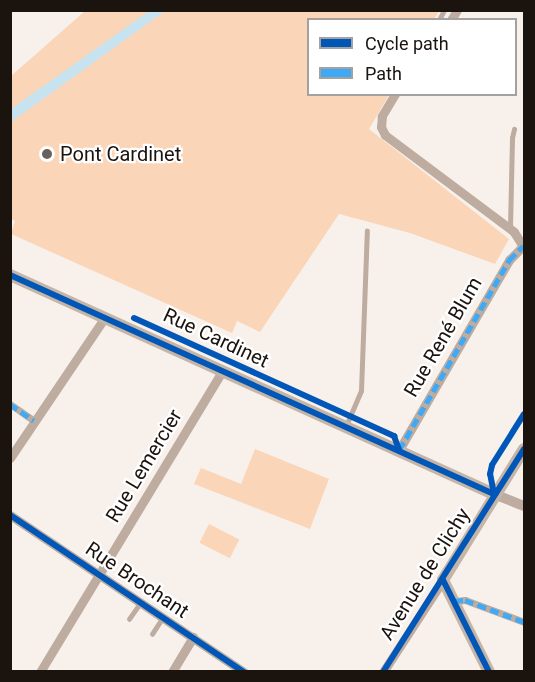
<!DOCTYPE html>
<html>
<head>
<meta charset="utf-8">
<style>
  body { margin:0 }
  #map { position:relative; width:535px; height:682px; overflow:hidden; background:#f8f1eb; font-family:Roboto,sans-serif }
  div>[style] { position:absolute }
  .green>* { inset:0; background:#fad5b8; transform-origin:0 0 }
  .water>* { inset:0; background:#c8e3f0 }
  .service>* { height:4.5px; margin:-2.25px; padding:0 2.25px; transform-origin:2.25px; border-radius:2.25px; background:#bdac9f }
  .pedestrian>* { height:7px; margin:-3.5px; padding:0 3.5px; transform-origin:3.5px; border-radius:3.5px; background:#bdac9f }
  .minor>* { height:9px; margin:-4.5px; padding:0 4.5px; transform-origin:4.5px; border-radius:4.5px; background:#bdac9f }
  .tertiary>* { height:10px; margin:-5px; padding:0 5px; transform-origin:5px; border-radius:5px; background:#bdac9f }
  .secondary>* { height:12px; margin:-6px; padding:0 6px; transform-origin:6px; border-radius:6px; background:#c5b5a6 }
  .quiet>* { height:4.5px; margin-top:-2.25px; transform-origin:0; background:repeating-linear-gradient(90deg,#3fa9f5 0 9px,transparent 0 13.5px) }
  .cycleway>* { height:6px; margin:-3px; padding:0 3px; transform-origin:3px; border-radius:3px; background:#0057b8 }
  .dots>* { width:16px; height:16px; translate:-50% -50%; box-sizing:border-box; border:3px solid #fff; border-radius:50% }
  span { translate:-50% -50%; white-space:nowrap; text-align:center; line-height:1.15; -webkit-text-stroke:4.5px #fff; paint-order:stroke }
  .poi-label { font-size:20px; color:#1b130e }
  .left { translate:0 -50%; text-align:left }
  .street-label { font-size:20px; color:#1b130e }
  .frame { position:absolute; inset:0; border:12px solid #1b130e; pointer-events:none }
  .legend { position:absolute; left:307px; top:18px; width:210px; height:78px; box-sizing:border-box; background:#fff; border:2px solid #a4a19f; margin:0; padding:8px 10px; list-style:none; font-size:18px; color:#1b130e }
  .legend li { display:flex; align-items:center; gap:12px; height:30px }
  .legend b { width:30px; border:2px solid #a4a19f }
</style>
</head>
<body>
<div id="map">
  <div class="green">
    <div style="clip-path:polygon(440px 10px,434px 19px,308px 20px,308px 94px,389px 95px,369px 129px,509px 239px,495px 264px,410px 233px,339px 214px,260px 332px,237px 321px,232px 333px,11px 234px,15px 221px,10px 218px,11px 76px,85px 11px)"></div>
    <div style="clip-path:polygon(255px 449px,329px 479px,310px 529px,194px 484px,201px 468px,241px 484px)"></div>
    <div style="left:209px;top:524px;width:34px;height:21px;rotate:27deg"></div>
  </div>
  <div class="water">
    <div style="clip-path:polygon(149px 11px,165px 11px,11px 122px,11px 109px)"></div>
  </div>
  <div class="service">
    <div style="left:439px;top:20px;width:11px;rotate:-63deg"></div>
    <div style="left:510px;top:227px;width:89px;rotate:-88.7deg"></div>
    <div style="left:512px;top:138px;width:9px;rotate:-77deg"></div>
    <div style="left:346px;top:426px;width:38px;rotate:-67deg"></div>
    <div style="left:361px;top:391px;width:160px;rotate:-87.9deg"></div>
    <div style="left:129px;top:619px;width:21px;rotate:-55deg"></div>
    <div style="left:152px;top:634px;width:20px;rotate:-57deg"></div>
  </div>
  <div class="pedestrian">
    <div style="left:10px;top:404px;width:29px;rotate:35deg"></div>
    <div style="left:454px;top:601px;width:11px;rotate:-5deg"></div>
    <div style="left:465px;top:600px;width:63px;rotate:20.4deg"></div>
  </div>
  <div class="minor">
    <div style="left:451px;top:20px;width:12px;rotate:-59deg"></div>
    <div style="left:395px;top:94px;width:26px;rotate:121deg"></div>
    <div style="left:382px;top:116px;width:11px;rotate:95deg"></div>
    <div style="left:381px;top:127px;width:9px;rotate:63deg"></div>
    <div style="left:385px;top:135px;width:161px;rotate:36.9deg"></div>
    <div style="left:514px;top:232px;width:19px;rotate:58deg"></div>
    <div style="left:399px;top:450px;width:220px;rotate:-59.9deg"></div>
    <div style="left:509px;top:260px;width:20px;rotate:-45deg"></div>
    <div style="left:10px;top:458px;width:170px;rotate:-56deg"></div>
    <div style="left:10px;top:515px;width:282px;rotate:33.9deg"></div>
    <div style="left:40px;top:672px;width:352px;rotate:-58.8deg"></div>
    <div style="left:172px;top:672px;width:41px;rotate:-59deg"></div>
    <div style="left:383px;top:672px;width:110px;rotate:-56.9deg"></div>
  </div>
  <div class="tertiary">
    <div style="left:494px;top:494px;width:32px;rotate:22deg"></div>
  </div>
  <div class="secondary">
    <div style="left:10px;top:275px;width:531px;rotate:24.35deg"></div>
    <div style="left:489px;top:672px;width:103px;rotate:-116.6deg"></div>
    <div style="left:443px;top:580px;width:154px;rotate:-58.3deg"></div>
  </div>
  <div class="quiet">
    <div style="left:10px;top:404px;width:29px;rotate:35deg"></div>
    <div style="left:399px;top:450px;width:220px;rotate:-59.9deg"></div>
    <div style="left:509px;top:260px;width:20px;rotate:-45deg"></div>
    <div style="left:454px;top:601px;width:11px;rotate:-5deg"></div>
    <div style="left:465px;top:600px;width:63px;rotate:20.4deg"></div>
  </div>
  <div class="cycleway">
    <div style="left:10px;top:275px;width:531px;rotate:24.35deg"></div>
    <div style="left:134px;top:318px;width:286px;rotate:24.4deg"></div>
    <div style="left:394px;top:436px;width:15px;rotate:70deg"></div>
    <div style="left:494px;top:494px;width:20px;rotate:-101deg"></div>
    <div style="left:490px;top:474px;width:9px;rotate:-77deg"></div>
    <div style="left:492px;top:465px;width:60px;rotate:-57.9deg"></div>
    <div style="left:10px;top:515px;width:282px;rotate:33.9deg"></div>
    <div style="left:443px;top:580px;width:103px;rotate:63.4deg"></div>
    <div style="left:383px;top:672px;width:264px;rotate:-57.7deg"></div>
  </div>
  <div class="dots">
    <div style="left:47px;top:154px;background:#68615b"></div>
  </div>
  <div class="poi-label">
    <span class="left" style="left:60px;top:154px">Pont Cardinet</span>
  </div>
  <div class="street-label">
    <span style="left:443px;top:337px;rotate:-60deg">Rue René Blum</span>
    <span style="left:216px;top:338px;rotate:25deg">Rue Cardinet</span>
    <span style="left:144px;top:466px;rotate:-59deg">Rue Lemercier</span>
    <span style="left:425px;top:574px;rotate:-58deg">Avenue de Clichy</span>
    <span style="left:137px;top:580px;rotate:34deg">Rue Brochant</span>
  </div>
  <div class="frame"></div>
  <ul class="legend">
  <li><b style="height:8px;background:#0057b8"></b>Cycle path</li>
  <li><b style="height:8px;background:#3fa9f5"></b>Path</li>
  </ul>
</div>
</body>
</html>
